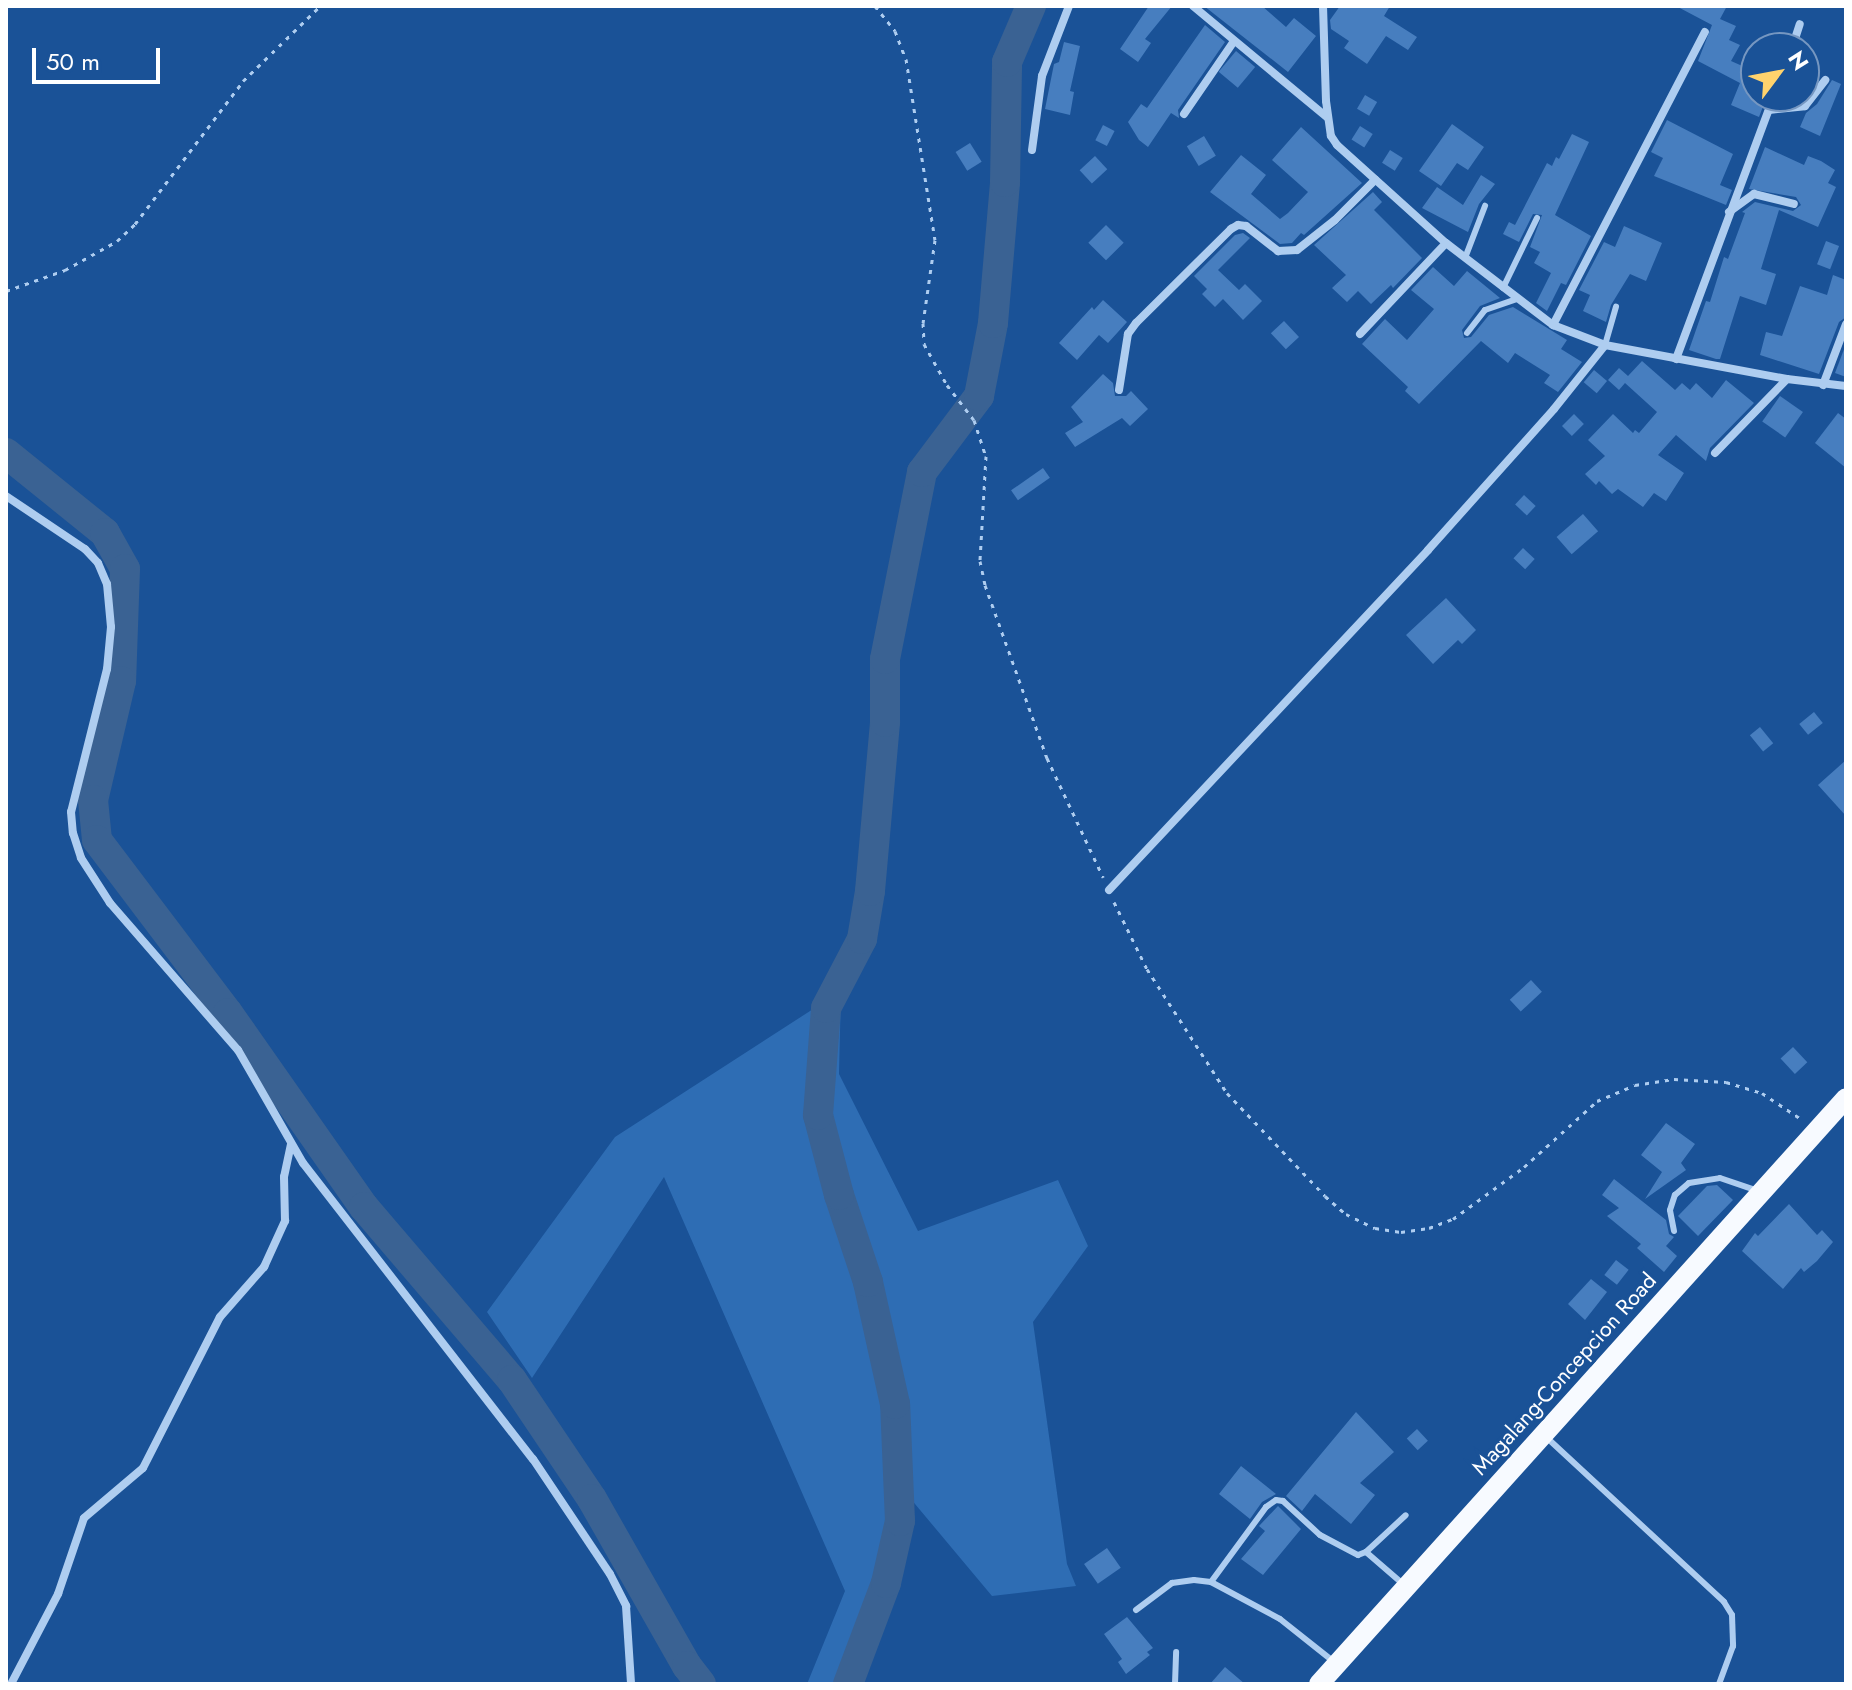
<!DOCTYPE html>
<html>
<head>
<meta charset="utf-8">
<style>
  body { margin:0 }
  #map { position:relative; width:1852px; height:1690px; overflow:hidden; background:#1a5297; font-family:Jost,sans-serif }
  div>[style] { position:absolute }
  .green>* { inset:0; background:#2e6db4 }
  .river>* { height:30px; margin:-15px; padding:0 15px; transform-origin:15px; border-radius:15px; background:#3a6293 }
  .building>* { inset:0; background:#477ebf; transform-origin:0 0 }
  .path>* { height:3px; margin-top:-1.5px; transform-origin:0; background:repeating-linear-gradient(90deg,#aecdf0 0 4px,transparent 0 10px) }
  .service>* { height:6px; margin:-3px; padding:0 3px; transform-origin:3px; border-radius:3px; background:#aecdf0 }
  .minor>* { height:8px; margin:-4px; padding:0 4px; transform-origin:4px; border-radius:4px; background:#aecdf0 }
  .primary>* { height:20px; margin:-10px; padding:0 10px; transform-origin:10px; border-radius:10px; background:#f7faff }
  span { translate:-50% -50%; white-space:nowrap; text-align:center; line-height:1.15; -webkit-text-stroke:6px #1a5297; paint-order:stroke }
  .street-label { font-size:22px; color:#fff }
  .frame { position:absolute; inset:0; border:8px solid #fff; pointer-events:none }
  .north { position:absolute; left:1740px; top:32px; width:80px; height:80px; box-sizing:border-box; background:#1a5297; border:2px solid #7697c1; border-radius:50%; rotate:58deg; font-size:22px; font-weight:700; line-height:32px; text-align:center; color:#fff }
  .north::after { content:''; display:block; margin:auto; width:28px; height:36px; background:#ffd36d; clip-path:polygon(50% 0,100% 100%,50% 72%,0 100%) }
  .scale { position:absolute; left:32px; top:48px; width:128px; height:36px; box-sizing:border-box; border:4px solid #fff; border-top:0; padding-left:10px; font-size:24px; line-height:28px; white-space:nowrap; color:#fff; -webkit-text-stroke:6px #1a5297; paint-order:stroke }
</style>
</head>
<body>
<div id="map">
  <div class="green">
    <div style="clip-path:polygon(841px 991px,839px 1074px,918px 1231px,1058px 1180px,1088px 1246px,1033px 1322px,1067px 1564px,1076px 1586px,992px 1596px,910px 1498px,842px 1684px,807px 1684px,845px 1591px,664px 1177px,532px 1378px,487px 1312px,615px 1137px)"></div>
  </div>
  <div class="river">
    <div style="left:6px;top:453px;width:127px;rotate:38.9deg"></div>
    <div style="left:105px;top:533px;width:41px;rotate:60.9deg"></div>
    <div style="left:125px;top:569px;width:112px;rotate:92deg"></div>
    <div style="left:121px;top:681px;width:122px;rotate:103.2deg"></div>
    <div style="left:93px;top:800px;width:40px;rotate:84.3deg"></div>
    <div style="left:97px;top:840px;width:217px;rotate:52.9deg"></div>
    <div style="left:228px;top:1013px;width:237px;rotate:55deg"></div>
    <div style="left:364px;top:1207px;width:228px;rotate:49.5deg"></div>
    <div style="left:512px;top:1380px;width:143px;rotate:56.1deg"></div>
    <div style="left:592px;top:1499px;width:192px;rotate:60.4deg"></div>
    <div style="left:687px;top:1666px;width:23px;rotate:52deg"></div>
    <div style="left:848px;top:1684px;width:108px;rotate:-69.4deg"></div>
    <div style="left:886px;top:1583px;width:64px;rotate:-77.3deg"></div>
    <div style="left:900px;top:1521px;width:117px;rotate:-92.4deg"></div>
    <div style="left:895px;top:1404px;width:125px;rotate:-102.5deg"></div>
    <div style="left:868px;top:1282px;width:92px;rotate:-108.4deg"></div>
    <div style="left:839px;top:1195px;width:83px;rotate:-104.7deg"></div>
    <div style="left:818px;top:1115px;width:107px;rotate:-85.7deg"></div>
    <div style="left:826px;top:1008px;width:78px;rotate:-62.4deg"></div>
    <div style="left:862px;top:939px;width:49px;rotate:-80.5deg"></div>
    <div style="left:870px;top:891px;width:170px;rotate:-84.9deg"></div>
    <div style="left:885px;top:722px;width:63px;rotate:-90deg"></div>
    <div style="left:885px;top:659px;width:191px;rotate:-78.8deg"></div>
    <div style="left:922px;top:472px;width:95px;rotate:-53.1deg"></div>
    <div style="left:979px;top:396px;width:74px;rotate:-79.1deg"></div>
    <div style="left:993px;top:323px;width:142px;rotate:-85.1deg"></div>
    <div style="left:1005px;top:182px;width:120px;rotate:-89deg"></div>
    <div style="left:1007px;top:62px;width:61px;rotate:-66.8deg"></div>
  </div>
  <div class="building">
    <div style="clip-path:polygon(1149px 6px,1172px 6px,1145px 39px,1151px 43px,1138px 62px,1120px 49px)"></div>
    <div style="clip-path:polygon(1204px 6px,1262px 6px,1286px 27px,1294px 18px,1316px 36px,1288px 72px)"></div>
    <div style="clip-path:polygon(1340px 6px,1390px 6px,1384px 16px,1417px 37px,1408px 50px,1386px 36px,1367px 64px,1344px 48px,1349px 41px,1331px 29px,1330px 20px)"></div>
    <div style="clip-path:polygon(1676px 6px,1727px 6px,1720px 19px,1736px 26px,1729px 40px,1740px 45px,1731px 61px,1756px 72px,1756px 96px,1767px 96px,1759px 117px,1731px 105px,1740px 83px,1698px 61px,1712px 25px)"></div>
    <div style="clip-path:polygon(1205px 25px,1225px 42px,1178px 110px,1179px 118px,1171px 113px,1148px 147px,1139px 140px,1128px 122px,1141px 104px,1147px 108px)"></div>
    <div style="clip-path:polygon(1064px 42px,1080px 46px,1070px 91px,1074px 92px,1070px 115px,1045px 109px,1054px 64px,1059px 62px)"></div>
    <div style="left:1236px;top:51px;width:25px;height:27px;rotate:40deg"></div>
    <div style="clip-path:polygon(1832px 80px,1841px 84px,1820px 136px,1800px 127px,1806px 113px,1817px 104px)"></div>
    <div style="left:1365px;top:95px;width:14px;height:16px;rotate:30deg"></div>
    <div style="clip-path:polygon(1667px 120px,1733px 154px,1720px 185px,1732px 190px,1726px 205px,1654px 176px,1663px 158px,1651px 152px)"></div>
    <div style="clip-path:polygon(1452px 124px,1484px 147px,1468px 170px,1457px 163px,1441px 186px,1419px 171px)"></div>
    <div style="left:1103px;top:125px;width:13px;height:17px;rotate:27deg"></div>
    <div style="left:1360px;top:126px;width:15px;height:16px;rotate:32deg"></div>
    <div style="clip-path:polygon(1301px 127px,1362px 183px,1304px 235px,1301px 233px,1292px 243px,1280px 244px,1210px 192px,1241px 155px,1266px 175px,1251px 194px,1280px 219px,1288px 213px,1308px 192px,1272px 160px)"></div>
    <div style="clip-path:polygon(1572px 134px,1589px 142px,1555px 215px,1591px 236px,1566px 285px,1561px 283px,1547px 311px,1536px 303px,1551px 273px,1534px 263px,1540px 252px,1530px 247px,1542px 215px,1533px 214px,1519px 242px,1503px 234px,1509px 222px,1515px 225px,1547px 163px,1552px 166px,1556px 157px,1559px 159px)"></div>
    <div style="left:1204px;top:136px;width:23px;height:20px;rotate:59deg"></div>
    <div style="left:970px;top:143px;width:22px;height:17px;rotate:58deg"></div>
    <div style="clip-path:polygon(1765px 147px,1804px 165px,1808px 156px,1821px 161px,1835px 170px,1828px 183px,1836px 187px,1818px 227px,1779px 210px,1761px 269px,1776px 274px,1766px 305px,1740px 296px,1720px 359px,1716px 359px,1689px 350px,1706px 301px,1710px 302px,1724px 257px,1728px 259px,1745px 213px,1742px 212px,1755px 202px,1793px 211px,1801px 205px,1796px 197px,1749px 189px)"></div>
    <div style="left:1390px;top:150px;width:15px;height:15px;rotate:32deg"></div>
    <div style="left:1095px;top:156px;width:18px;height:21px;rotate:47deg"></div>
    <div style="clip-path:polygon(1481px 175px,1495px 184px,1479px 204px,1468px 232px,1422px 208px,1437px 187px,1463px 205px)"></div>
    <div style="clip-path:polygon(1373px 192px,1382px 202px,1374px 210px,1422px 258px,1393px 288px,1391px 285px,1371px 304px,1358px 291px,1347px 302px,1332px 288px,1346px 275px,1314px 245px)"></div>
    <div style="left:1106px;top:225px;width:25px;height:25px;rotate:45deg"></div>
    <div style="clip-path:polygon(1624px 226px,1662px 243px,1646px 281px,1630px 274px,1611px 305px,1606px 322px,1583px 311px,1590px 295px,1579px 290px,1604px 242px,1615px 247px)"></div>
    <div style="clip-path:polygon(1243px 233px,1250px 238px,1218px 270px,1239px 290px,1245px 284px,1262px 301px,1243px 320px,1223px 299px,1215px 307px,1202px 294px,1207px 289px,1194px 276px,1235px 235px)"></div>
    <div style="left:1826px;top:241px;width:14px;height:25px;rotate:21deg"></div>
    <div style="clip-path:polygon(1433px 267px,1454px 286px,1467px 271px,1500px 298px,1480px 306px,1462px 330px,1464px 338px,1471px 337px,1489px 315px,1513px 307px,1567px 340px,1561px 349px,1582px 362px,1558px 392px,1544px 383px,1550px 375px,1515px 353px,1508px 363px,1481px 341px,1419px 404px,1405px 391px,1408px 387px,1362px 344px,1385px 319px,1407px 340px,1434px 309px,1411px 290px)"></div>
    <div style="clip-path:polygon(1833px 275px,1846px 280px,1846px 317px,1839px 322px,1819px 374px,1760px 355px,1766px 332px,1782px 336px,1800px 286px,1827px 295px)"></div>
    <div style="clip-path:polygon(1103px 300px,1127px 322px,1108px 343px,1099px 335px,1077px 360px,1059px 343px,1092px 307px,1094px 310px)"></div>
    <div style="left:1284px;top:321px;width:22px;height:18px;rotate:47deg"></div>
    <div style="clip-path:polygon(1846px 344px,1846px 377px,1835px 373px)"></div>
    <div style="clip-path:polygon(1642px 361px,1675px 390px,1682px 383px,1690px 390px,1696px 383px,1712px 398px,1726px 380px,1754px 403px,1710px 448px,1706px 461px,1676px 435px,1658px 455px,1684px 473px,1666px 501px,1654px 493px,1643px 507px,1618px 489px,1612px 494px,1599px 481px,1596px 485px,1585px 474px,1605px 456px,1588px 440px,1613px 414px,1633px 433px,1635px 430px,1639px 433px,1657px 412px,1625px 383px,1619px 390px,1608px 380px,1619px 368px,1628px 376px)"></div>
    <div style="left:1594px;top:370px;width:17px;height:16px;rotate:40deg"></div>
    <div style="clip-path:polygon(1103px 374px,1113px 383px,1115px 396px,1126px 396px,1131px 391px,1148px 409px,1130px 426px,1122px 418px,1075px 447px,1065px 433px,1083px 422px,1071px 407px)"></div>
    <div style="left:1780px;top:396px;width:28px;height:31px;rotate:35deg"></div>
    <div style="clip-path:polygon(1838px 413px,1846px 419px,1846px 468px,1815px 443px)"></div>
    <div style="left:1574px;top:414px;width:14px;height:17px;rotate:45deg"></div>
    <div style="left:1043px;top:468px;width:12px;height:39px;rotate:55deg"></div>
    <div style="left:1524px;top:495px;width:16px;height:13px;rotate:43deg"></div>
    <div style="left:1583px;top:514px;width:23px;height:35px;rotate:49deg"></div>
    <div style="left:1523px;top:548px;width:16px;height:14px;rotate:43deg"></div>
    <div style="clip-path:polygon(1446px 598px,1476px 630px,1462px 644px,1458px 640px,1433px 664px,1406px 635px)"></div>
    <div style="left:1814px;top:712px;width:14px;height:19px;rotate:51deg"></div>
    <div style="left:1760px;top:727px;width:21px;height:13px;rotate:51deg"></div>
    <div style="clip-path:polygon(1846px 760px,1846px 816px,1818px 785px)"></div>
    <div style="left:1531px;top:980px;width:16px;height:29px;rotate:47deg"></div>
    <div style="left:1793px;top:1047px;width:21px;height:17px;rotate:47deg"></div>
    <div style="clip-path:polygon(1666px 1123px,1695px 1144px,1681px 1163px,1686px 1170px,1645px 1199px,1662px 1172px,1641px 1155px)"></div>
    <div style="clip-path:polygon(1614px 1179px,1666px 1220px,1669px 1234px,1674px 1237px,1666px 1246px,1677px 1256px,1664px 1272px,1637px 1248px,1641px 1244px,1607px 1216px,1619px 1208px,1602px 1195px)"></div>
    <div style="clip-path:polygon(1717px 1185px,1733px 1200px,1698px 1236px,1678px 1216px,1707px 1186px)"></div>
    <div style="clip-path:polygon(1789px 1204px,1817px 1235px,1822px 1230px,1833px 1242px,1817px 1261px,1804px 1272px,1801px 1268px,1783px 1289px,1742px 1251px,1755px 1233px,1758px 1236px)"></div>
    <div style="left:1616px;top:1260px;width:16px;height:19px;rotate:38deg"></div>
    <div style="clip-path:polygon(1591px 1279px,1607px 1292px,1585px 1320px,1568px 1304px)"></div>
    <div style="clip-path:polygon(1356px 1412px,1394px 1452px,1360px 1483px,1375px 1495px,1351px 1524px,1315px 1494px,1302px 1511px,1286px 1496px)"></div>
    <div style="left:1417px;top:1429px;width:16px;height:14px;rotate:47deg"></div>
    <div style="clip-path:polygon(1241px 1466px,1276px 1494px,1262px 1502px,1250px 1519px,1219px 1494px)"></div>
    <div style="clip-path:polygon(1278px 1506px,1301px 1529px,1263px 1575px,1241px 1559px,1265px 1531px,1259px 1526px)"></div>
    <div style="left:1107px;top:1548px;width:24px;height:28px;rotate:55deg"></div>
    <div style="clip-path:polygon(1127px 1617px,1153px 1648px,1147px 1652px,1150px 1655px,1126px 1674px,1118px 1662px,1122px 1659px,1104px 1634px)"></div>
    <div style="clip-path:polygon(1225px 1667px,1245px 1684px,1210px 1684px)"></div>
  </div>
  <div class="path">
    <div style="left:875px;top:6px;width:32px;rotate:51deg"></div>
    <div style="left:895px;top:31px;width:30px;rotate:69deg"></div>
    <div style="left:906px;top:59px;width:183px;rotate:80.9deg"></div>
    <div style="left:935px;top:240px;width:84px;rotate:98.2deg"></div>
    <div style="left:923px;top:323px;width:21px;rotate:87deg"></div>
    <div style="left:924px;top:344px;width:47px;rotate:60.7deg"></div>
    <div style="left:947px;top:385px;width:44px;rotate:52.4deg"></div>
    <div style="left:974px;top:420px;width:38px;rotate:72deg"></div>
    <div style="left:986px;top:456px;width:105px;rotate:93.3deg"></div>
    <div style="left:980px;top:561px;width:25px;rotate:78deg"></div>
    <div style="left:985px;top:585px;width:184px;rotate:70.3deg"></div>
    <div style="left:1047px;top:758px;width:132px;rotate:64.8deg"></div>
    <div style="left:6px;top:291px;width:63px;rotate:-19.6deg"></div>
    <div style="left:65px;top:270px;width:60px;rotate:-29.1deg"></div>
    <div style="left:117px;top:241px;width:25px;rotate:-43deg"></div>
    <div style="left:135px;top:224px;width:179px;rotate:-52.9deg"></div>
    <div style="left:243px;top:81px;width:107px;rotate:-44.2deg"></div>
    <div style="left:1114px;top:902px;width:75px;rotate:63.8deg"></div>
    <div style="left:1147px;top:969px;width:148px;rotate:57.2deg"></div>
    <div style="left:1227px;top:1093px;width:142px;rotate:46.4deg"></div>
    <div style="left:1325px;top:1196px;width:28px;rotate:41deg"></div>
    <div style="left:1346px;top:1214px;width:32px;rotate:26deg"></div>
    <div style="left:1375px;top:1228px;width:26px;rotate:9deg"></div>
    <div style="left:1401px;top:1232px;width:28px;rotate:-8deg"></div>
    <div style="left:1429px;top:1228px;width:26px;rotate:-21deg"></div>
    <div style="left:1453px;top:1219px;width:88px;rotate:-36.2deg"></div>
    <div style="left:1524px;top:1167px;width:98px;rotate:-42.1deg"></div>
    <div style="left:1597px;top:1101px;width:41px;rotate:-22.8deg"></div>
    <div style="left:1635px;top:1085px;width:39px;rotate:-9deg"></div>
    <div style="left:1674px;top:1079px;width:52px;rotate:3.3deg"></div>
    <div style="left:1726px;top:1082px;width:38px;rotate:17deg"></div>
    <div style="left:1762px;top:1093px;width:47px;rotate:33.7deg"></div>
  </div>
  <div class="service">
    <div style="left:1465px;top:258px;width:56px;rotate:-69deg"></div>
    <div style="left:1503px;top:288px;width:78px;rotate:-64.1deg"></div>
    <div style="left:1467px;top:333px;width:29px;rotate:-52deg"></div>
    <div style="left:1485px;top:310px;width:34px;rotate:-19deg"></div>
    <div style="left:1605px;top:345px;width:40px;rotate:-74deg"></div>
    <div style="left:1674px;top:1231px;width:21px;rotate:-101deg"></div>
    <div style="left:1670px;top:1210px;width:16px;rotate:-72deg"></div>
    <div style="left:1675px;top:1195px;width:18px;rotate:-41deg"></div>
    <div style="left:1689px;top:1183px;width:31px;rotate:-9deg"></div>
    <div style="left:1720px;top:1178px;width:40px;rotate:18.9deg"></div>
    <div style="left:1545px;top:1436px;width:244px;rotate:42.8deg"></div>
    <div style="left:1724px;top:1602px;width:15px;rotate:58deg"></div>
    <div style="left:1732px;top:1615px;width:31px;rotate:88deg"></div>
    <div style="left:1733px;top:1646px;width:40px;rotate:110.2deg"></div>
    <div style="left:1366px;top:1552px;width:49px;rotate:40.9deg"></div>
    <div style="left:1211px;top:1582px;width:93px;rotate:-53.7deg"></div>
    <div style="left:1266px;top:1507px;width:12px;rotate:-35deg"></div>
    <div style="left:1276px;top:1500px;width:7px;rotate:8deg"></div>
    <div style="left:1283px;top:1501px;width:50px;rotate:42.6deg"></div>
    <div style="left:1320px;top:1535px;width:43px;rotate:27.8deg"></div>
    <div style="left:1358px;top:1555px;width:9px;rotate:-21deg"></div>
    <div style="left:1366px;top:1552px;width:54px;rotate:-42.8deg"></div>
    <div style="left:1136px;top:1610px;width:45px;rotate:-36.9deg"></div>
    <div style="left:1172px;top:1583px;width:22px;rotate:-8deg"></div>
    <div style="left:1194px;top:1580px;width:17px;rotate:7deg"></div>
    <div style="left:1211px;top:1582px;width:78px;rotate:28.2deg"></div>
    <div style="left:1280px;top:1619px;width:69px;rotate:38.5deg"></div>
    <div style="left:1175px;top:1684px;width:32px;rotate:-88deg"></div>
  </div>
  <div class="minor">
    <div style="left:1193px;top:6px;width:175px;rotate:39.7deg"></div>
    <div style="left:1323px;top:6px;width:95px;rotate:88.2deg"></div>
    <div style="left:1326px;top:101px;width:35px;rotate:82deg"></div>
    <div style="left:1331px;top:136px;width:11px;rotate:56deg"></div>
    <div style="left:1337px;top:145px;width:147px;rotate:42deg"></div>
    <div style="left:1446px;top:243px;width:135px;rotate:37.5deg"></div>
    <div style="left:1553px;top:325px;width:56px;rotate:21deg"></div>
    <div style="left:1605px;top:345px;width:185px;rotate:10.6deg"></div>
    <div style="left:1787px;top:379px;width:59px;rotate:6.8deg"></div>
    <div style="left:1792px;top:48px;width:25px;rotate:-72deg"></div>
    <div style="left:1769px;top:110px;width:36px;rotate:-6deg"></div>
    <div style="left:1805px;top:106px;width:33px;rotate:-52deg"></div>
    <div style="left:1184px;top:114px;width:88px;rotate:-55.6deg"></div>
    <div style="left:1032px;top:150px;width:75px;rotate:-82.3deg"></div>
    <div style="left:1042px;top:76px;width:75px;rotate:-68.9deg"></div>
    <div style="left:1729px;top:212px;width:31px;rotate:-36deg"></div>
    <div style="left:1754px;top:194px;width:41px;rotate:14deg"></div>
    <div style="left:1553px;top:325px;width:330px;rotate:-62.6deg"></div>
    <div style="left:1360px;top:334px;width:125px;rotate:-46.6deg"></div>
    <div style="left:1676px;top:359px;width:281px;rotate:-69.6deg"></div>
    <div style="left:1823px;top:385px;width:65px;rotate:-69.3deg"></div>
    <div style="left:1119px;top:390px;width:57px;rotate:-80.9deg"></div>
    <div style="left:1128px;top:334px;width:14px;rotate:-54deg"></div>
    <div style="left:1136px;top:323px;width:134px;rotate:-44.7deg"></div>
    <div style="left:1231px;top:229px;width:8px;rotate:-30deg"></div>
    <div style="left:1238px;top:225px;width:8px;rotate:7deg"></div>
    <div style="left:1246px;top:226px;width:41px;rotate:38deg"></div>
    <div style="left:1278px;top:251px;width:19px;rotate:-3deg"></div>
    <div style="left:1297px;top:250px;width:48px;rotate:-38.3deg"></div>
    <div style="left:1335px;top:220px;width:57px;rotate:-45deg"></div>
    <div style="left:1715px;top:453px;width:103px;rotate:-45.8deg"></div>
    <div style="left:6px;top:496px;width:95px;rotate:33.9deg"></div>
    <div style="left:85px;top:549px;width:19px;rotate:47deg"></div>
    <div style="left:98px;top:563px;width:23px;rotate:67deg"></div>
    <div style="left:107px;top:584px;width:43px;rotate:84.7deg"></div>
    <div style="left:111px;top:627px;width:42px;rotate:95.4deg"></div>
    <div style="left:107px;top:669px;width:147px;rotate:104.1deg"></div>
    <div style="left:71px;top:812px;width:21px;rotate:85deg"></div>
    <div style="left:73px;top:833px;width:26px;rotate:72deg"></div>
    <div style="left:81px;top:858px;width:54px;rotate:57.2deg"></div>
    <div style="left:110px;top:903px;width:195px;rotate:49deg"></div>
    <div style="left:238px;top:1050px;width:130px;rotate:60.1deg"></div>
    <div style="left:303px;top:1163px;width:375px;rotate:52.2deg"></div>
    <div style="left:533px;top:1459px;width:138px;rotate:56.2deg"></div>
    <div style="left:610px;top:1574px;width:36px;rotate:63deg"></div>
    <div style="left:626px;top:1606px;width:78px;rotate:86.3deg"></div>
    <div style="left:1109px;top:890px;width:466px;rotate:-46.8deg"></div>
    <div style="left:1428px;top:550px;width:189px;rotate:-48.2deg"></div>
    <div style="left:1554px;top:409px;width:82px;rotate:-51.4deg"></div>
    <div style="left:11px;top:1684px;width:102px;rotate:-62.4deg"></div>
    <div style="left:58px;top:1594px;width:80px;rotate:-71.1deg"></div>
    <div style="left:84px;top:1518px;width:77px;rotate:-40.3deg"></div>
    <div style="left:143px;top:1468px;width:169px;rotate:-63deg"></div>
    <div style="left:220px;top:1317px;width:67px;rotate:-48.7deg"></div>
    <div style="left:264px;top:1267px;width:51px;rotate:-65.5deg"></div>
    <div style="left:285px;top:1221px;width:44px;rotate:-91.3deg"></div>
    <div style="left:284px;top:1177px;width:34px;rotate:-78deg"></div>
  </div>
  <div class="primary">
    <div style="left:1319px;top:1684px;width:788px;rotate:-48.03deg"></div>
  </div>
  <div class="street-label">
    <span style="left:1564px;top:1374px;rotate:-48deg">Magalang-Concepcion Road</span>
  </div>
  <div class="frame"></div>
  <div class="north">N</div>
  <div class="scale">50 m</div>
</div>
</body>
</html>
